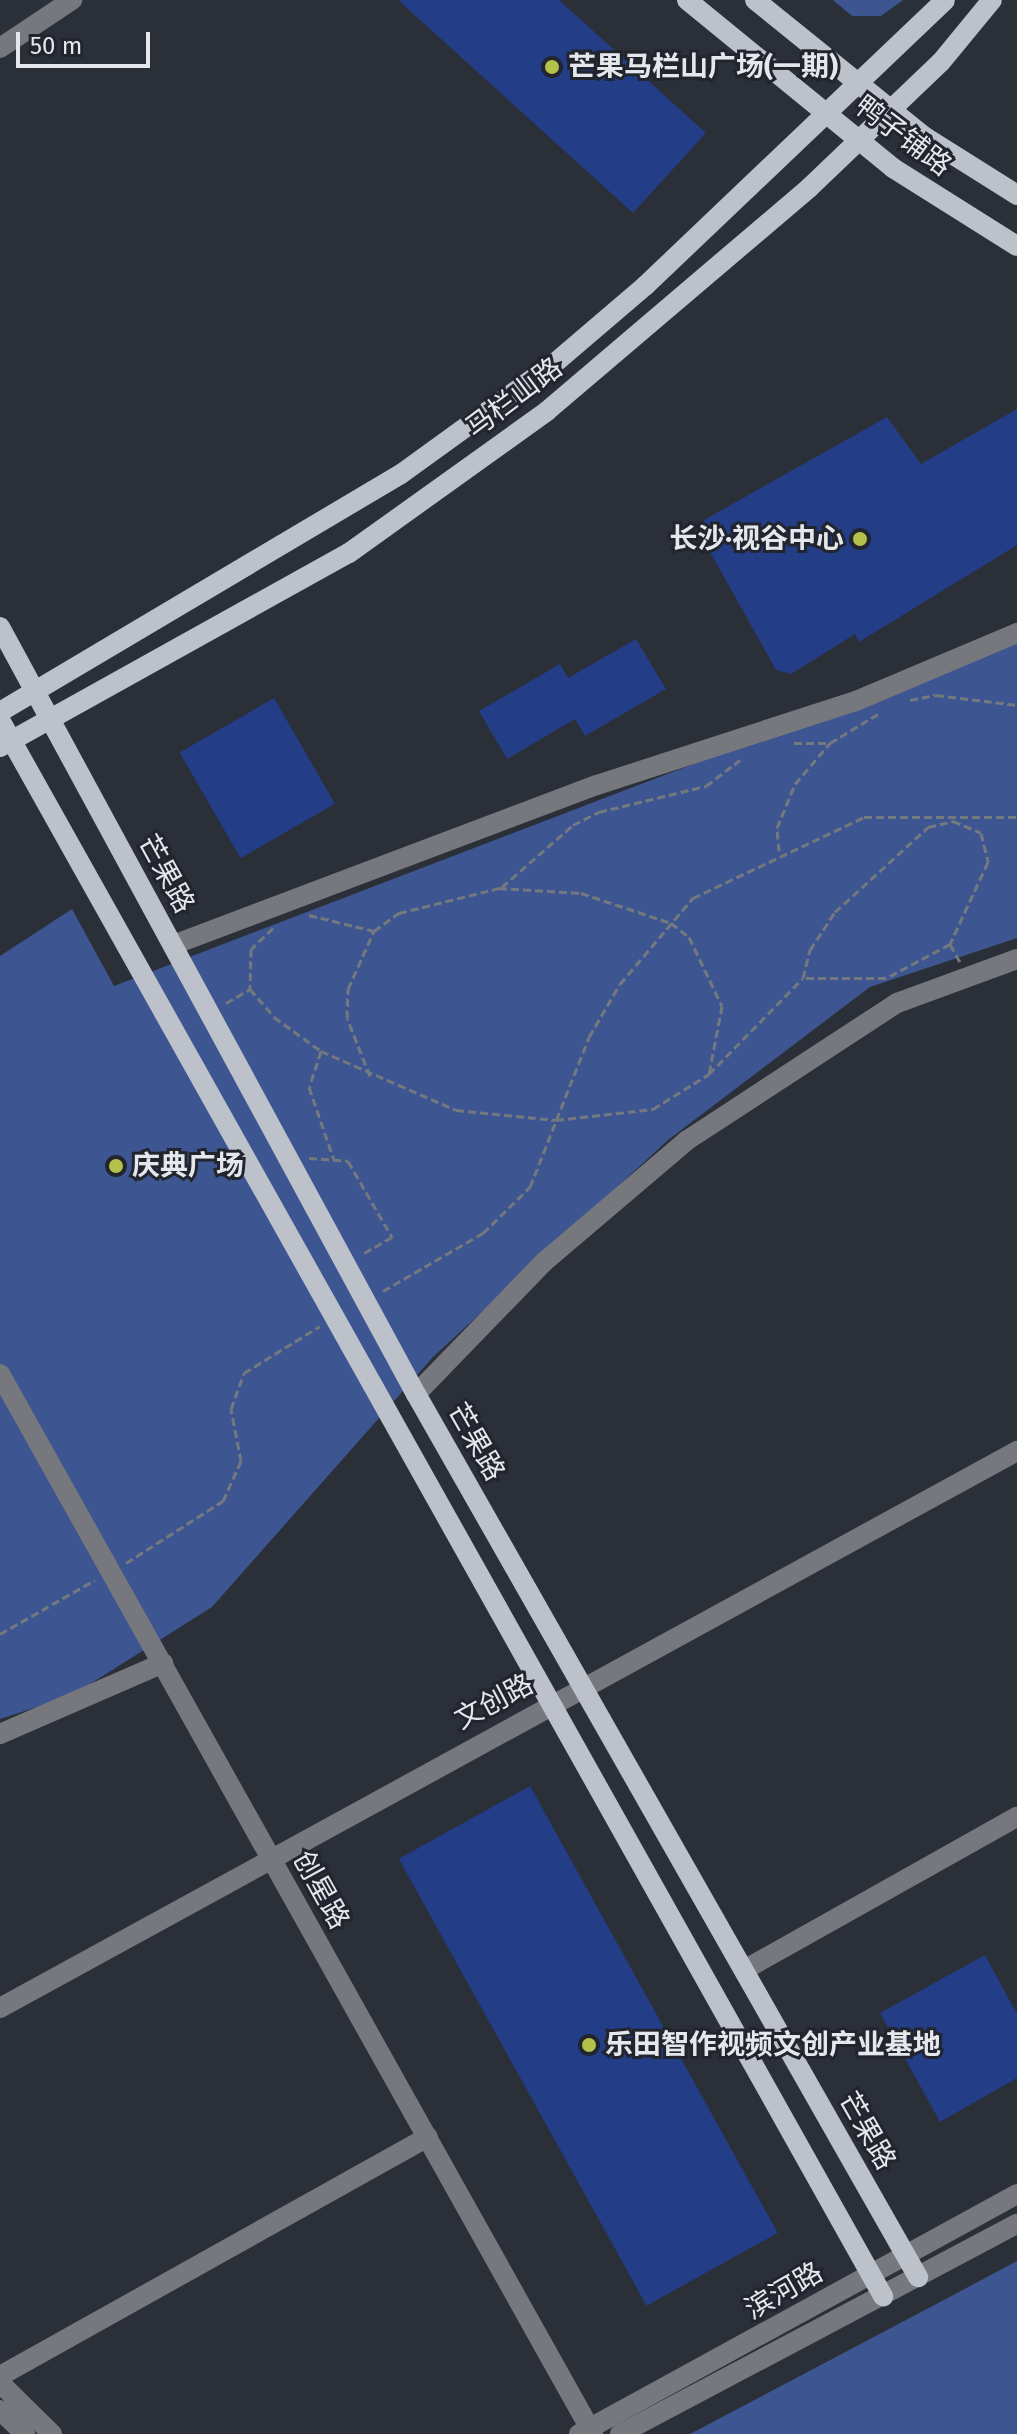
<!DOCTYPE html>
<html>
<head>
<meta charset="utf-8">
<style>
  body { margin:0 }
  #map { position:relative; width:1017px; height:2434px; overflow:hidden; background:#2b2f38; font-family:"Fira Sans","Noto Sans SC",sans-serif }
  div>[style] { position:absolute }
  .green>* { inset:0; background:#3d5590 }
  .building>* { inset:0; background:#233d86; transform-origin:0 0 }
  .path>* { height:3px; margin-top:-1.5px; transform-origin:0; background:repeating-linear-gradient(90deg,#74787f 0 8px,transparent 0 12px) }
  .minor>* { height:20px; margin:-10px; padding:0 10px; transform-origin:10px; border-radius:10px; background:#76787d }
  .major>* { height:20px; margin:-10px; padding:0 10px; transform-origin:10px; border-radius:10px; background:#bcc1ca }
  .dots>* { width:22px; height:22px; translate:-50% -50%; box-sizing:border-box; border:4px solid #22252e; border-radius:50% }
  span { translate:-50% -50%; white-space:nowrap; text-align:center; line-height:1.15; -webkit-text-stroke:6px #22252e; paint-order:stroke }
  .poi-label { font-size:28px; color:#e4e7ec; font-weight:700 }
  .left { translate:0 -50%; text-align:left }
  .right { translate:-100% -50%; text-align:right }
  .street-label { font-size:28px; color:#e4e7ec }
  .scale { position:absolute; left:16px; top:32px; width:134px; height:36px; box-sizing:border-box; border:4px solid #e4e7ec; border-top:0; padding-left:10px; font-size:24px; line-height:28px; white-space:nowrap; color:#e4e7ec; -webkit-text-stroke:6px #22252e; paint-order:stroke }
</style>
</head>
<body>
<div id="map">
  <div class="green">
    <div style="clip-path:polygon(833px 0,903px 0,881px 16px,852px 16px)"></div>
    <div style="clip-path:polygon(1017px 640px,1017px 938px,870px 987px,668px 1140px,433px 1357px,212px 1607px,71px 1696px,0 1719px,0 956px,72px 909px,114px 986px)"></div>
    <div style="clip-path:polygon(1017px 2261px,1017px 2434px,690px 2434px,942px 2301px)"></div>
  </div>
  <div class="building">
    <div style="clip-path:polygon(398px 0,559px 0,706px 133px,633px 213px)"></div>
    <div style="clip-path:polygon(1017px 409px,1017px 545px,859px 642px,855px 634px,791px 674px,776px 670px,700px 534px,704px 520px,887px 417px,921px 464px)"></div>
    <div style="clip-path:polygon(636px 639px,666px 689px,585px 736px,575px 719px,507px 759px,479px 711px,560px 664px,568px 678px)"></div>
    <div style="left:274px;top:698px;width:122px;height:109px;rotate:60deg"></div>
    <div style="left:530px;top:1786px;width:511px;height:150px;rotate:61deg"></div>
    <div style="clip-path:polygon(985px 1955px,1017px 2014px,1017px 2078px,940px 2122px,880px 2013px)"></div>
  </div>
  <div class="path">
    <div style="left:910px;top:700px;width:26px;rotate:-11deg"></div>
    <div style="left:936px;top:695px;width:82px;rotate:7deg"></div>
    <div style="left:794px;top:743px;width:36px"></div>
    <div style="left:953px;top:821px;width:30px;rotate:23deg"></div>
    <div style="left:981px;top:833px;width:30px;rotate:76deg"></div>
    <div style="left:988px;top:862px;width:90px;rotate:114.9deg"></div>
    <div style="left:950px;top:944px;width:72px;rotate:152deg"></div>
    <div style="left:886px;top:978px;width:83px;rotate:180deg"></div>
    <div style="left:803px;top:978px;width:29px;rotate:-76deg"></div>
    <div style="left:810px;top:950px;width:45px;rotate:-56.7deg"></div>
    <div style="left:835px;top:912px;width:126px;rotate:-42.4deg"></div>
    <div style="left:928px;top:827px;width:26px;rotate:-13deg"></div>
    <div style="left:779px;top:851px;width:23px;rotate:-95deg"></div>
    <div style="left:777px;top:828px;width:48px;rotate:-67.8deg"></div>
    <div style="left:795px;top:784px;width:54px;rotate:-49.5deg"></div>
    <div style="left:830px;top:743px;width:56px;rotate:-31.1deg"></div>
    <div style="left:502px;top:887px;width:94px;rotate:-41.1deg"></div>
    <div style="left:573px;top:825px;width:29px;rotate:-27deg"></div>
    <div style="left:599px;top:812px;width:110px;rotate:-13.7deg"></div>
    <div style="left:706px;top:786px;width:43px;rotate:-37.4deg"></div>
    <div style="left:309px;top:915px;width:67px;rotate:13.8deg"></div>
    <div style="left:273px;top:928px;width:30px;rotate:136deg"></div>
    <div style="left:251px;top:949px;width:40px;rotate:91.4deg"></div>
    <div style="left:250px;top:989px;width:37px;rotate:49deg"></div>
    <div style="left:274px;top:1017px;width:58px;rotate:35.9deg"></div>
    <div style="left:321px;top:1051px;width:147px;rotate:23.6deg"></div>
    <div style="left:456px;top:1110px;width:100px;rotate:5.7deg"></div>
    <div style="left:556px;top:1120px;width:98px;rotate:-6.5deg"></div>
    <div style="left:653px;top:1109px;width:66px;rotate:-32deg"></div>
    <div style="left:709px;top:1074px;width:134px;rotate:-45.6deg"></div>
    <div style="left:950px;top:944px;width:21px;rotate:61deg"></div>
    <div style="left:226px;top:1003px;width:28px;rotate:-30deg"></div>
    <div style="left:321px;top:1051px;width:38px;rotate:108deg"></div>
    <div style="left:309px;top:1087px;width:77px;rotate:71.1deg"></div>
    <div style="left:370px;top:1076px;width:62px;rotate:-111.6deg"></div>
    <div style="left:347px;top:1018px;width:29px;rotate:-88deg"></div>
    <div style="left:348px;top:989px;width:64px;rotate:-65.9deg"></div>
    <div style="left:374px;top:931px;width:31px;rotate:-36deg"></div>
    <div style="left:399px;top:913px;width:103px;rotate:-14deg"></div>
    <div style="left:499px;top:888px;width:82px;rotate:3.5deg"></div>
    <div style="left:581px;top:893px;width:95px;rotate:18.4deg"></div>
    <div style="left:671px;top:923px;width:23px;rotate:38deg"></div>
    <div style="left:689px;top:937px;width:76px;rotate:64.4deg"></div>
    <div style="left:722px;top:1006px;width:69px;rotate:100.8deg"></div>
    <div style="left:309px;top:1158px;width:39px;rotate:4deg"></div>
    <div style="left:348px;top:1161px;width:88px;rotate:59.9deg"></div>
    <div style="left:392px;top:1237px;width:34px;rotate:150deg"></div>
    <div style="left:383px;top:1291px;width:116px;rotate:-30.1deg"></div>
    <div style="left:483px;top:1233px;width:66px;rotate:-44.4deg"></div>
    <div style="left:530px;top:1187px;width:161px;rotate:-68.5deg"></div>
    <div style="left:589px;top:1037px;width:61px;rotate:-59.7deg"></div>
    <div style="left:620px;top:984px;width:113px;rotate:-49.7deg"></div>
    <div style="left:693px;top:898px;width:189px;rotate:-25.3deg"></div>
    <div style="left:864px;top:817px;width:153px"></div>
    <div style="left:126px;top:1563px;width:115px;rotate:-32.6deg"></div>
    <div style="left:223px;top:1501px;width:44px;rotate:-65.8deg"></div>
    <div style="left:241px;top:1461px;width:53px;rotate:-100.9deg"></div>
    <div style="left:231px;top:1409px;width:38px;rotate:-70deg"></div>
    <div style="left:244px;top:1373px;width:89px;rotate:-31.7deg"></div>
    <div style="left:0;top:1634px;width:109px;rotate:-29.6deg"></div>
  </div>
  <div class="minor">
    <div style="left:0;top:48px;width:87px;rotate:-33.7deg"></div>
    <div style="left:173px;top:945px;width:453px;rotate:-20.7deg"></div>
    <div style="left:597px;top:785px;width:272px;rotate:-18deg"></div>
    <div style="left:856px;top:701px;width:175px;rotate:-22.9deg"></div>
    <div style="left:0;top:1374px;width:1215px;rotate:60.78deg"></div>
    <div style="left:416px;top:1394px;width:184px;rotate:-45.9deg"></div>
    <div style="left:544px;top:1262px;width:187px;rotate:-40.4deg"></div>
    <div style="left:686px;top:1141px;width:252px;rotate:-33.2deg"></div>
    <div style="left:897px;top:1003px;width:128px;rotate:-20.1deg"></div>
    <div style="left:0;top:1734px;width:178px;rotate:-23.5deg"></div>
    <div style="left:744px;top:1970px;width:313px;rotate:-29.3deg"></div>
    <div style="left:0;top:2008px;width:1160px;rotate:-28.71deg"></div>
    <div style="left:0;top:2376px;width:490px;rotate:-29.2deg"></div>
    <div style="left:0;top:2383px;width:73px;rotate:44.4deg"></div>
    <div style="left:0;top:2410px;width:35px;rotate:44deg"></div>
    <div style="left:579px;top:2434px;width:499px;rotate:-28.7deg"></div>
    <div style="left:620px;top:2434px;width:449px;rotate:-27.9deg"></div>
  </div>
  <div class="major">
    <div style="left:687px;top:0;width:266px;rotate:39.2deg"></div>
    <div style="left:893px;top:168px;width:146px;rotate:32.2deg"></div>
    <div style="left:755px;top:0;width:218px;rotate:38.9deg"></div>
    <div style="left:925px;top:137px;width:109px;rotate:32.2deg"></div>
    <div style="left:0;top:627px;width:873px;rotate:61.53deg"></div>
    <div style="left:416px;top:1394px;width:1016px;rotate:60.38deg"></div>
    <div style="left:0;top:712px;width:466px;rotate:-30.7deg"></div>
    <div style="left:401px;top:474px;width:191px;rotate:-35.9deg"></div>
    <div style="left:556px;top:362px;width:117px;rotate:-40.5deg"></div>
    <div style="left:645px;top:286px;width:414px;rotate:-43.6deg"></div>
    <div style="left:0;top:720px;width:1807px;rotate:60.74deg"></div>
    <div style="left:0;top:747px;width:399px;rotate:-29.1deg"></div>
    <div style="left:349px;top:553px;width:244px;rotate:-35.6deg"></div>
    <div style="left:547px;top:411px;width:344px;rotate:-40.4deg"></div>
    <div style="left:809px;top:188px;width:182px;rotate:-43.7deg"></div>
    <div style="left:941px;top:62px;width:80px;rotate:-50.6deg"></div>
  </div>
  <div class="dots">
    <div style="left:552px;top:67px;background:#b3c24b"></div>
    <div style="left:860px;top:539px;background:#b3c24b"></div>
    <div style="left:116px;top:1166px;background:#b3c24b"></div>
    <div style="left:589px;top:2045px;background:#b3c24b"></div>
  </div>
  <div class="poi-label">
    <span class="left" style="left:568px;top:67px">芒果马栏山广场(一期)</span>
    <span class="right" style="left:844px;top:539px">长沙·视谷中心</span>
    <span class="left" style="left:132px;top:1166px">庆典广场</span>
    <span class="left" style="left:605px;top:2045px">乐田智作视频文创产业基地</span>
  </div>
  <div class="street-label">
    <span style="left:903px;top:136px;rotate:37deg">鸭子铺路</span>
    <span style="left:514px;top:398px;rotate:-37deg">马栏山路</span>
    <span style="left:166px;top:874px;rotate:61deg">芒果路</span>
    <span style="left:476px;top:1442px;rotate:60deg">芒果路</span>
    <span style="left:494px;top:1702px;rotate:-28deg">文创路</span>
    <span style="left:321px;top:1890px;rotate:61deg">创星路</span>
    <span style="left:867px;top:2131px;rotate:60deg">芒果路</span>
    <span style="left:784px;top:2291px;rotate:-30deg">滨河路</span>
  </div>
  <div class="scale">50 m</div>
</div>
</body>
</html>
